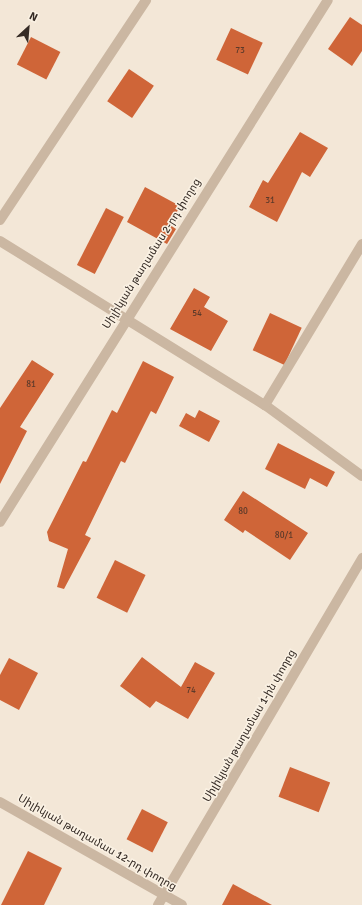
<!DOCTYPE html>
<html>
<head>
<meta charset="utf-8">
<style>
  body { margin:0 }
  #map { position:relative; width:362px; height:905px; overflow:hidden; background:#f3e7d7; font-family:Signika,"Noto Sans Armenian",sans-serif }
  div>[style] { position:absolute }
  .building>* { inset:0; background:#cf6538; transform-origin:0 0 }
  .minor>* { height:10px; margin:-5px; padding:0 5px; transform-origin:5px; border-radius:5px; background:#cbb7a2 }
  span { translate:-50% -50%; white-space:nowrap; text-align:center; line-height:1.15; -webkit-text-stroke:3px #faf1e3; paint-order:stroke }
  .number-label { font-size:9px; color:#5c3a2a }
  .number-label span { -webkit-text-stroke-width:0 }
  .street-label { font-size:11px; color:#352b25 }
  .north { position:absolute; left:8px; top:8px; width:40px; height:40px; -webkit-text-stroke:3px #faf1e3; paint-order:stroke; rotate:26deg; font-size:11px; font-weight:700; line-height:16px; text-align:center; color:#352b25 }
  .north::after { content:''; display:block; margin:auto; width:14px; height:18px; background:#352b25; clip-path:polygon(50% 0,100% 100%,50% 72%,0 100%) }
</style>
</head>
<body>
<div id="map">
  <div class="building">
    <div style="clip-path:polygon(350px 17px,362px 25px,362px 51px,352px 66px,328px 49px)"></div>
    <div style="left:231px;top:28px;width:35px;height:35px;rotate:25deg"></div>
    <div style="left:31px;top:37px;width:33px;height:31px;rotate:27deg"></div>
    <div style="left:129px;top:69px;width:30px;height:39px;rotate:34deg"></div>
    <div style="clip-path:polygon(300px 132px,328px 148px,310px 177px,302px 172px,277px 222px,249px 207px,263px 180px,268px 183px)"></div>
    <div style="clip-path:polygon(145px 187px,180px 206px,170px 225px,176px 229px,167px 244px,127px 222px)"></div>
    <div style="left:106px;top:208px;width:20px;height:64px;rotate:27deg"></div>
    <div style="clip-path:polygon(194px 288px,210px 297px,204px 307px,228px 321px,211px 351px,170px 329px)"></div>
    <div style="left:270px;top:313px;width:35px;height:41px;rotate:25deg"></div>
    <div style="clip-path:polygon(32px 360px,54px 374px,20px 427px,27px 431px,0 484px,0 408px)"></div>
    <div style="clip-path:polygon(143px 361px,174px 377px,156px 414px,151px 411px,125px 463px,121px 461px,85px 535px,91px 538px,64px 589px,57px 587px,68px 549px,49px 541px,47px 532px,83px 461px,86px 462px,112px 410px,117px 413px)"></div>
    <div style="clip-path:polygon(199px 410px,220px 421px,209px 442px,179px 426px,186px 413px,195px 418px)"></div>
    <div style="clip-path:polygon(278px 443px,335px 472px,327px 487px,310px 478px,305px 489px,265px 469px)"></div>
    <div style="clip-path:polygon(243px 491px,308px 533px,290px 560px,245px 530px,243px 533px,224px 520px)"></div>
    <div style="left:115px;top:560px;width:34px;height:42px;rotate:26deg"></div>
    <div style="clip-path:polygon(142px 657px,181px 687px,195px 662px,215px 673px,188px 719px,156px 701px,150px 708px,120px 686px)"></div>
    <div style="clip-path:polygon(9px 658px,38px 673px,19px 710px,0 700px,0 675px)"></div>
    <div style="left:290px;top:767px;width:43px;height:32px;rotate:21deg"></div>
    <div style="left:142px;top:809px;width:29px;height:34px;rotate:27deg"></div>
    <div style="clip-path:polygon(28px 851px,62px 868px,44px 905px,1px 905px)"></div>
    <div style="clip-path:polygon(233px 884px,272px 905px,222px 905px)"></div>
  </div>
  <div class="minor">
    <div style="left:0;top:220px;width:264px;rotate:-56.4deg"></div>
    <div style="left:0;top:241px;width:312px;rotate:31.8deg"></div>
    <div style="left:265px;top:405px;width:120px;rotate:36.2deg"></div>
    <div style="left:265px;top:405px;width:188px;rotate:-58.9deg"></div>
    <div style="left:0;top:522px;width:616px;rotate:-57.86deg"></div>
    <div style="left:0;top:802px;width:209px;rotate:29.5deg"></div>
    <div style="left:158px;top:905px;width:403px;rotate:-59.5deg"></div>
  </div>
  <div class="number-label">
    <span style="left:240px;top:51px">73</span>
    <span style="left:270px;top:201px">31</span>
    <span style="left:197px;top:314px">54</span>
    <span style="left:31px;top:385px">81</span>
    <span style="left:243px;top:512px">80</span>
    <span style="left:284px;top:536px">80/1</span>
    <span style="left:191px;top:691px">74</span>
  </div>
  <div class="street-label">
    <span style="left:152px;top:254px;rotate:-58deg">Սիլիկյան թաղամաս 2-րդ փողոց</span>
    <span style="left:250px;top:726px;rotate:-60deg">Սիլիկյան թաղամաս 1-ին փողոց</span>
    <span style="left:97px;top:843px;rotate:30deg">Սիլիկյան թաղամաս 12-րդ փողոց</span>
  </div>
  <div class="north">N</div>
</div>
</body>
</html>
